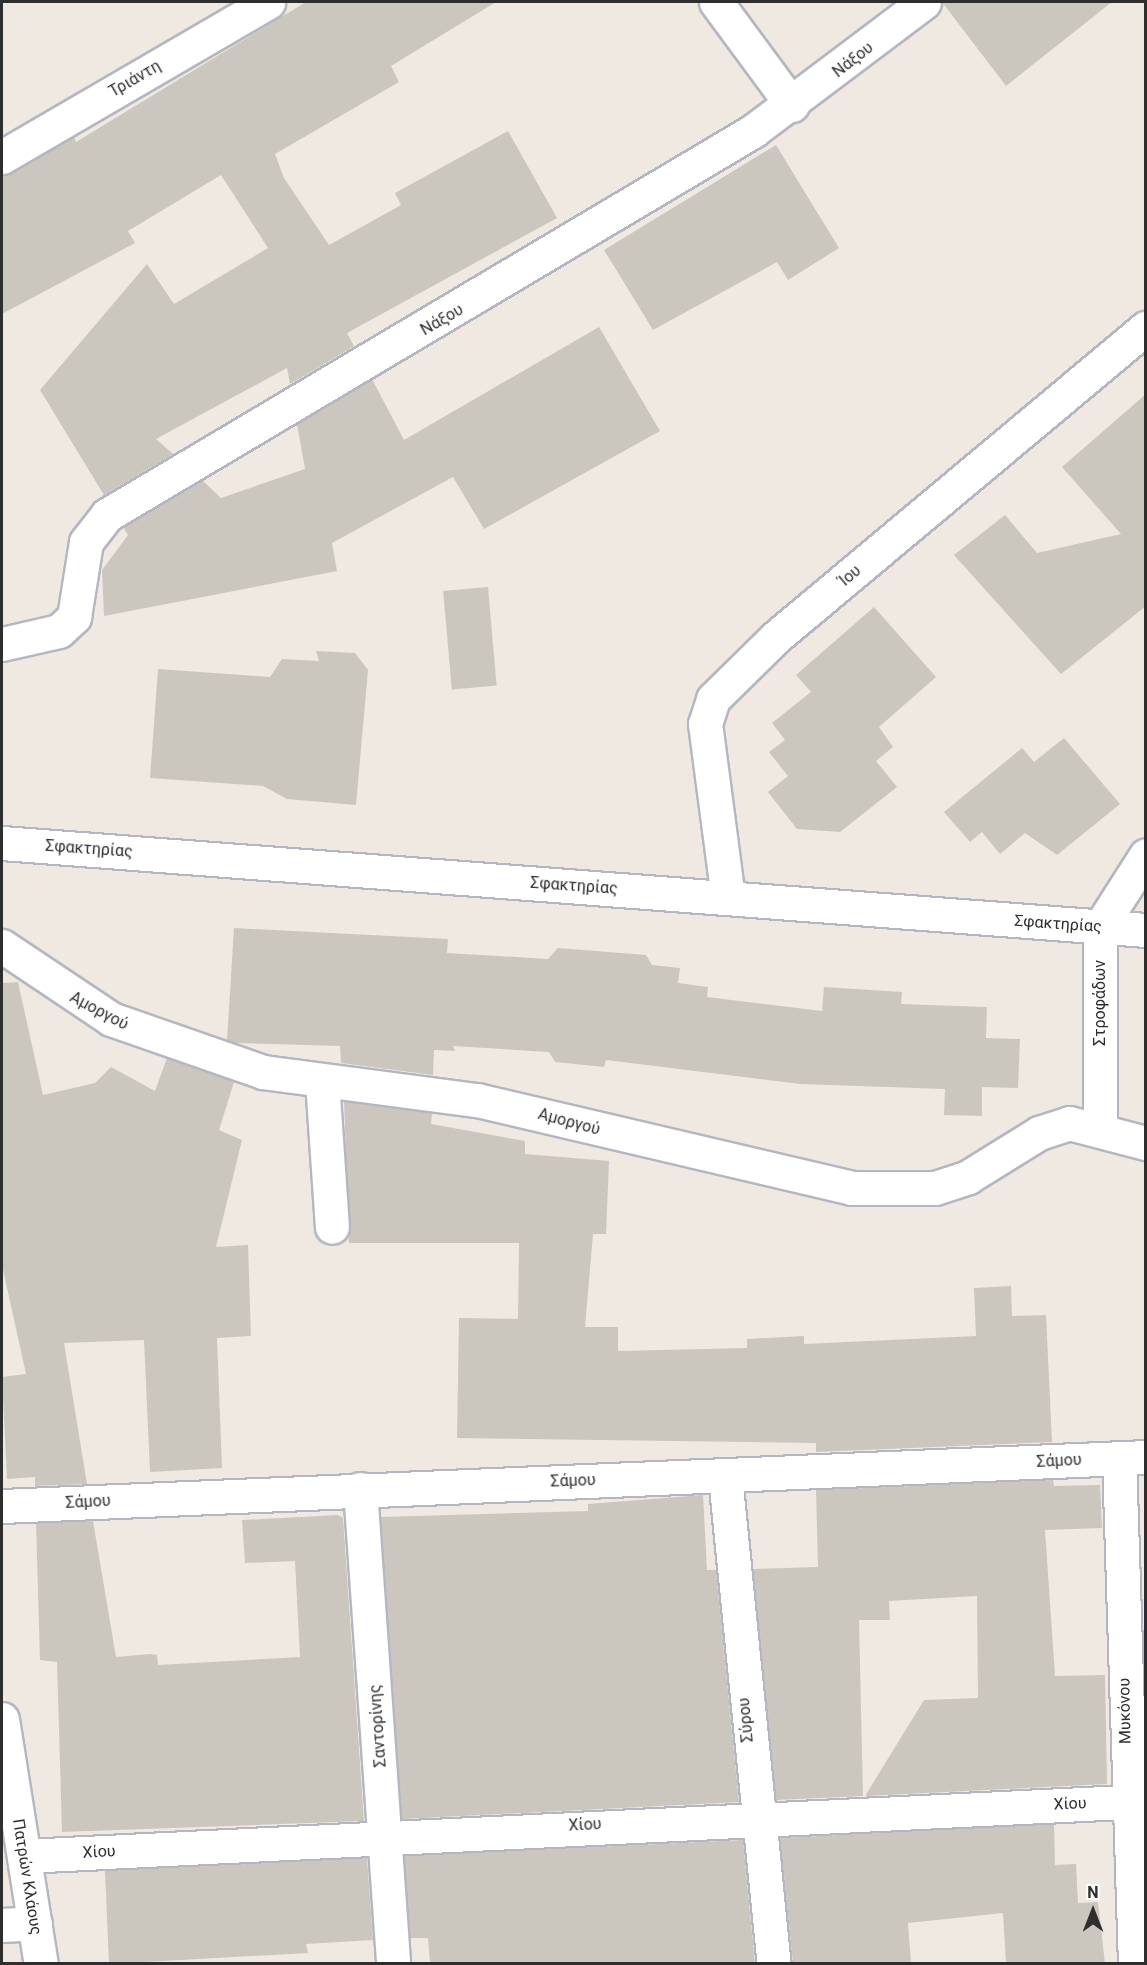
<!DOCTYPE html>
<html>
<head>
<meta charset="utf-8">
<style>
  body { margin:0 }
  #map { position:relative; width:1147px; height:1965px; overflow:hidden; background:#efe9e1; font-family:Roboto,sans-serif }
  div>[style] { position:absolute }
  .building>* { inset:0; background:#cbc7bf; transform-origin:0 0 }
  .roads { filter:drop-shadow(2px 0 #b4b7c1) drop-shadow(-2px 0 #b4b7c1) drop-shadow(0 2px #b4b7c1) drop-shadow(0 -2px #b4b7c1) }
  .minor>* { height:33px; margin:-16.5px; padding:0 16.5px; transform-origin:16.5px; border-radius:16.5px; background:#fff }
  .secondary>* { height:33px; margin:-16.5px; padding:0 16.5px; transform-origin:16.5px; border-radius:16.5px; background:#fff }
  span { translate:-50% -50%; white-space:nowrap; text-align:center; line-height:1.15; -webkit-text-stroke:4.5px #fff; paint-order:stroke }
  .street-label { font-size:16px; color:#2e2e2e }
  .frame { position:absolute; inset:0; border:3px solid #2e2e2e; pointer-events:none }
  .north { position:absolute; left:1063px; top:1881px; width:60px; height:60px; -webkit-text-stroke:4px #fff; paint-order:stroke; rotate:0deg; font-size:16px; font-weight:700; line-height:24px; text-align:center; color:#2e2e2e }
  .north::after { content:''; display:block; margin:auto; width:21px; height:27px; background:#2e2e2e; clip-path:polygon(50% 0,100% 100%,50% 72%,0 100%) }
</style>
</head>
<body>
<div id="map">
  <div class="building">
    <div style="clip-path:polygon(306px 2px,496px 2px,391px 66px,399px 82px,275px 154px,284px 178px,329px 245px,401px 205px,395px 193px,508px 131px,557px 218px,347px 333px,354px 346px,290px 384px,287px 368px,156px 439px,173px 454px,104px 495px,40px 390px,147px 264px,174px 304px,268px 248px,221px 175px,128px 231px,135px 243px,2px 314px,2px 176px,74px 137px,76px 142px)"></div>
    <div style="clip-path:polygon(942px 2px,1112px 2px,1006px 86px)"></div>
    <div style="clip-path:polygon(776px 145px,839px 248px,788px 280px,777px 262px,653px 330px,604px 250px)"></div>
    <div style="clip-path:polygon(599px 327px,660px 431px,484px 529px,453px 477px,332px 543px,337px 571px,104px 616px,102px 570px,128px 535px,123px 527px,202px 480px,221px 498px,305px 469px,297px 424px,372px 379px,404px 440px)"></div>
    <div style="clip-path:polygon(1146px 394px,1146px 606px,1061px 674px,954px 555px,1005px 515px,1037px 553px,1121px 534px,1062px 467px)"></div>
    <div style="left:488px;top:587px;width:99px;height:45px;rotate:85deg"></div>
    <div style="clip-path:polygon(874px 607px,936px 677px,879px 727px,893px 747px,876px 761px,897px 787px,840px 832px,797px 829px,768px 792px,788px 776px,769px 752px,785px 740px,772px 723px,811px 692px,796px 675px)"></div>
    <div style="clip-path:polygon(316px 651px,355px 653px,368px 670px,356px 805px,287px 799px,263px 786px,150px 778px,158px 669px,270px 677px,282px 659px,319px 661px)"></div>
    <div style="clip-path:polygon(1064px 738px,1120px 804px,1057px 855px,1025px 833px,1000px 854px,982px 832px,970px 842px,944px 812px,1022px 748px,1034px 762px)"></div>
    <div style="clip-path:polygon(234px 928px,448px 939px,447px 953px,548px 959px,558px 948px,646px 955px,652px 965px,680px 968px,678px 983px,708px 987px,707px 997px,822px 1011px,824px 987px,902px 992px,901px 1004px,987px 1007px,986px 1038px,1020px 1039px,1018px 1088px,982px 1087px,982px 1116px,944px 1115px,945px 1089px,800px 1084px,606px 1060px,604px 1067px,555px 1062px,549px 1052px,453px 1046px,455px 1051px,434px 1050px,433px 1075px,341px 1063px,340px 1046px,236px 1043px,227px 1040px)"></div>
    <div style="clip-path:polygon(18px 982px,43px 1095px,95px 1083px,111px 1067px,155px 1091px,167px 1058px,234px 1082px,219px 1130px,242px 1140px,216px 1247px,248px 1245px,251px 1336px,217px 1338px,222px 1468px,150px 1472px,144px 1340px,64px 1343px,87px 1484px,35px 1486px,35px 1477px,7px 1479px,2px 1377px,26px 1374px,2px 1265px,2px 983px)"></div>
    <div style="clip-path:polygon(344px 1101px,432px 1113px,431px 1124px,525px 1141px,525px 1154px,609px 1161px,606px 1234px,593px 1234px,585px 1327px,618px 1327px,618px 1351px,747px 1348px,747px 1339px,804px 1336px,804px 1344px,976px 1336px,974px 1288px,1011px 1286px,1012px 1316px,1046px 1315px,1052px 1442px,816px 1452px,816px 1443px,457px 1438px,459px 1318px,518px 1319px,519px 1243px,349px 1243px)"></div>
    <div style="clip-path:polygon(1053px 1480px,1054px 1486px,1100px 1485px,1102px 1528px,1045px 1530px,1055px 1676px,1105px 1675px,1107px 1784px,865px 1796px,924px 1700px,978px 1698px,977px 1596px,889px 1601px,890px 1620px,859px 1620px,863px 1796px,776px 1800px,753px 1569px,818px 1567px,816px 1490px)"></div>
    <div style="clip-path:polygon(703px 1495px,707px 1570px,716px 1570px,739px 1802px,402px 1819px,381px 1517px,588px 1511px,588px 1504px)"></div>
    <div style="clip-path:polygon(338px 1515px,343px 1518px,364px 1821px,62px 1832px,57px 1662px,40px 1660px,36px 1523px,93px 1521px,116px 1657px,150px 1654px,157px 1655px,158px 1665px,300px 1657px,295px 1561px,245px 1563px,242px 1520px)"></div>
    <div style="clip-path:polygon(1054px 1824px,1055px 1865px,1076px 1864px,1078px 1903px,1098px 1902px,1105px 1964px,1006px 1964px,1003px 1913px,908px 1923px,911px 1964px,793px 1964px,780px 1838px)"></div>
    <div style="clip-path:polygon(743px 1840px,755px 1964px,430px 1964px,428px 1938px,410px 1938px,404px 1856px)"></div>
    <div style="clip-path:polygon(367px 1858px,373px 1940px,306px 1944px,308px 1953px,109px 1964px,105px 1871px)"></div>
  </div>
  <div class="roads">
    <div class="minor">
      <div style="left:716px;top:2px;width:128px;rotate:53.6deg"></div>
      <div style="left:2px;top:157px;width:308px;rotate:-30.2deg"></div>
      <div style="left:2px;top:644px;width:58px;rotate:-12.8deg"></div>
      <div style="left:59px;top:631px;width:21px;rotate:-43deg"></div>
      <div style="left:74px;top:617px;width:76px;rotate:-80.9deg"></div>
      <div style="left:86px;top:542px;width:34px;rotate:-52deg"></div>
      <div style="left:107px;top:515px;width:752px;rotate:-30.73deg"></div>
      <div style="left:753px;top:131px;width:214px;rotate:-37deg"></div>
      <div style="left:2px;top:843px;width:1147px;rotate:4.35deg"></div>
      <div style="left:728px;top:898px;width:176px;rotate:-97.5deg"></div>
      <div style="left:705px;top:724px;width:26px;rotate:-72deg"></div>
      <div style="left:713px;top:699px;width:88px;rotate:-44.5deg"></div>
      <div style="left:776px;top:637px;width:482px;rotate:-39.9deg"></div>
      <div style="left:2px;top:946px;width:131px;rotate:33.8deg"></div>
      <div style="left:111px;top:1019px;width:161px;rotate:19.2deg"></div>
      <div style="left:263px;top:1072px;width:216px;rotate:7.5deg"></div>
      <div style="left:477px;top:1100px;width:384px;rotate:13.2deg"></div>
      <div style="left:851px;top:1188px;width:84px"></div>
      <div style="left:935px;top:1188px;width:35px;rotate:-18deg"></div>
      <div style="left:968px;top:1177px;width:84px;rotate:-31.8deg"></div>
      <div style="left:1039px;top:1133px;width:32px;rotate:-18deg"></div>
      <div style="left:1069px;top:1123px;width:80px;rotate:14.6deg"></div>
      <div style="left:322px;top:1081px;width:146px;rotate:86.1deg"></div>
      <div style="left:1100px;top:1128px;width:201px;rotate:-90deg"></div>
      <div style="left:1100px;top:927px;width:85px;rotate:-57.4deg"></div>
      <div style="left:1119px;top:1458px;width:506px;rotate:88.19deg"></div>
      <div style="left:725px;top:1476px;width:490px;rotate:84.3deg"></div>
      <div style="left:360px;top:1489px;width:476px;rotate:86deg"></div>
      <div style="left:2px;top:1506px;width:1145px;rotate:-2.45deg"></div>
      <div style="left:24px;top:1856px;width:1123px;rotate:-2.81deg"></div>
      <div style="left:2px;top:1925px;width:33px;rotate:-3deg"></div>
    </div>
    <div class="secondary">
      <div style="left:2px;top:1719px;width:248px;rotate:81deg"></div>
    </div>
  </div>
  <div class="street-label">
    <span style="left:853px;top:60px;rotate:-38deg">Νάξου</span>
    <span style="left:135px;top:79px;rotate:-30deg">Τριάντη</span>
    <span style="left:442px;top:320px;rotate:-30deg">Νάξου</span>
    <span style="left:850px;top:576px;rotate:-40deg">Ίου</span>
    <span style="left:89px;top:849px;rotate:4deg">Σφακτηρίας</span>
    <span style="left:574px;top:886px;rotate:4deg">Σφακτηρίας</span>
    <span style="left:1058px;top:924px;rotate:4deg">Σφακτηρίας</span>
    <span style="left:1100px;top:1003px;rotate:-90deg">Στροφάδων</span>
    <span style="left:99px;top:1011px;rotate:28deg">Αμοργού</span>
    <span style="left:569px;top:1122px;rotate:15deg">Αμοργού</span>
    <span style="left:1059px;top:1461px;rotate:-3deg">Σάμου</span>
    <span style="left:573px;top:1481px;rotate:-2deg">Σάμου</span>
    <span style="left:88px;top:1502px;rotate:-3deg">Σάμου</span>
    <span style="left:1125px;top:1711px;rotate:-91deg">Μυκόνου</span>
    <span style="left:746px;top:1720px;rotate:-95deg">Σύρου</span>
    <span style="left:378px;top:1726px;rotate:-94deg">Σαντορίνης</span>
    <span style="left:1070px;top:1804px;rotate:-2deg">Χίου</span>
    <span style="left:585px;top:1825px;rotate:-3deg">Χίου</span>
    <span style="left:99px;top:1852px;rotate:-3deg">Χίου</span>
    <span style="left:27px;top:1877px;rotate:81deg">Πατρών Κλάους</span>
  </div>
  <div class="frame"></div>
  <div class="north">N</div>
</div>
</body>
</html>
